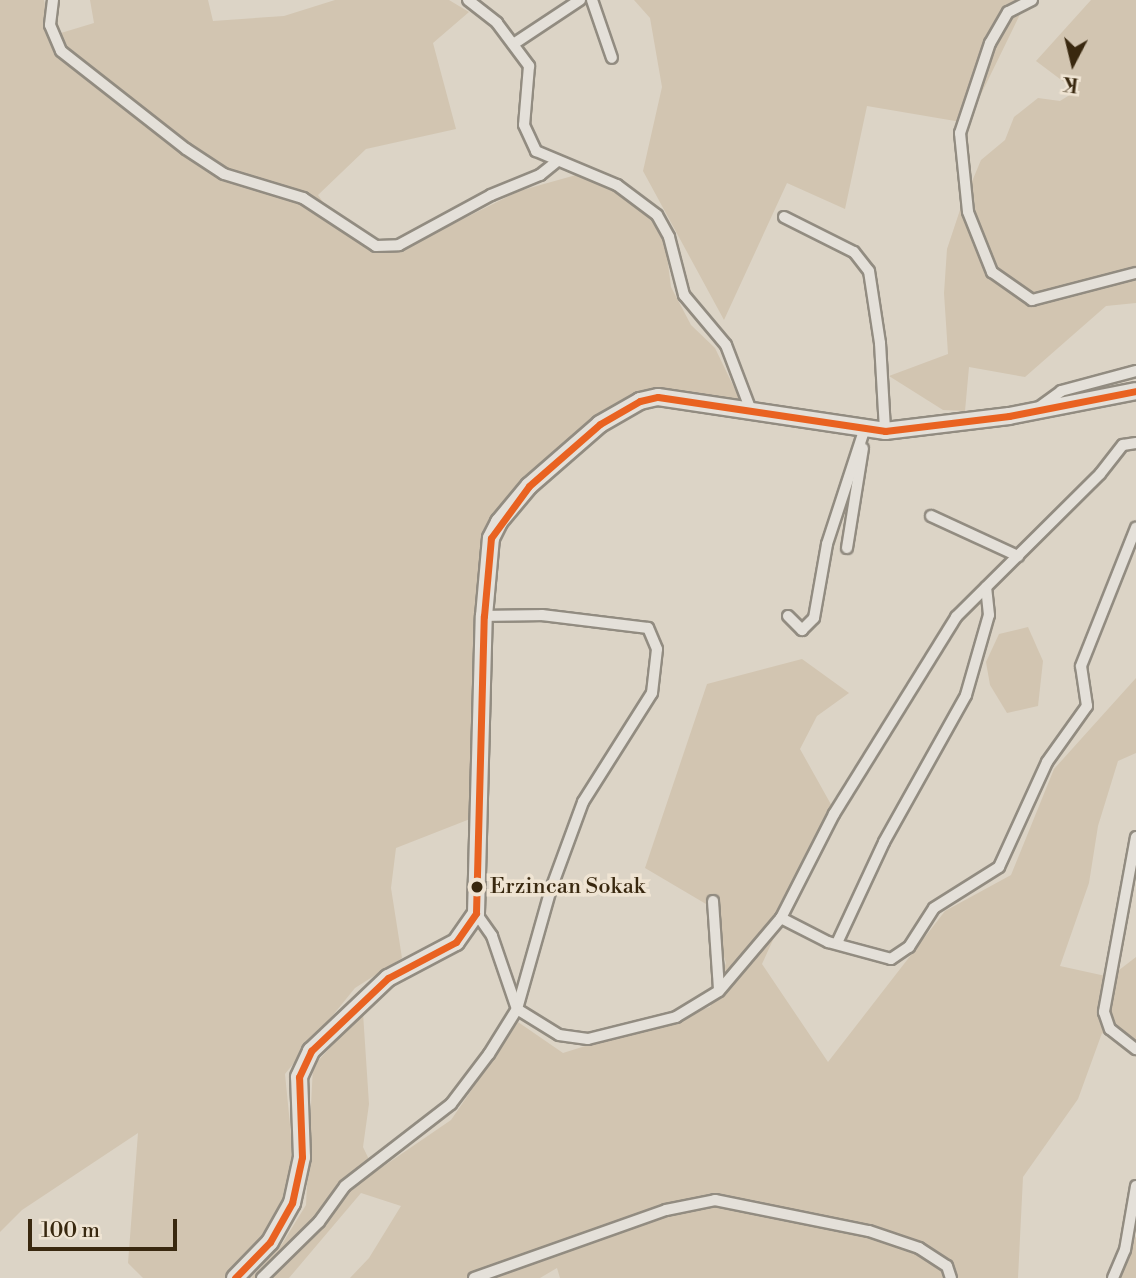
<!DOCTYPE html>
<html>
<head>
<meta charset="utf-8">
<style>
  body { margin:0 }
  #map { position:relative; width:1136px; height:1278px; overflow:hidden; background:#dcd4c6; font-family:"Libre Bodoni",serif }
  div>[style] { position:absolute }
  .green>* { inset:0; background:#d2c5b1 }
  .roads { filter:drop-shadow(2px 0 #928c81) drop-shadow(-2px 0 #928c81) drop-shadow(0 2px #928c81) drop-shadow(0 -2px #928c81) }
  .minor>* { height:10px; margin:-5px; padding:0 5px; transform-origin:5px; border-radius:5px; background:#e4e0d9 }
  .secondary>* { height:16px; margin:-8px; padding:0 8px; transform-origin:8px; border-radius:8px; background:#e4e0d9 }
  .bus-1>* { height:7px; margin:-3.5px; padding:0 3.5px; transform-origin:3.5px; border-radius:3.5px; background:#e96221 }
  .dots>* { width:19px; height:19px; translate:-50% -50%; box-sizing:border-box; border:4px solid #efe4d3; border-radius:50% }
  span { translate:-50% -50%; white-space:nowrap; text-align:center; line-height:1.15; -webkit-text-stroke:7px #efe4d3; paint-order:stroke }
  .bus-label { font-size:22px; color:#39280f }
  .left { translate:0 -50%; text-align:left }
  .north { position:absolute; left:1038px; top:28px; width:70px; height:70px; -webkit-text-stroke:5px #efe4d3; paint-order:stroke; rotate:187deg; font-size:19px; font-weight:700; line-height:28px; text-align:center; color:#39280f }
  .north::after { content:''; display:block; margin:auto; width:24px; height:32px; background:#39280f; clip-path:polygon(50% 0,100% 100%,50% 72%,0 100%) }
  .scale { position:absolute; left:28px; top:1219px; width:149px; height:32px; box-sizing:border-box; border:4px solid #39280f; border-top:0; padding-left:9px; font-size:21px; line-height:24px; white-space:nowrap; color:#39280f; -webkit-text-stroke:5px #efe4d3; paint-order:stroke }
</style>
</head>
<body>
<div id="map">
  <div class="green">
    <div style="clip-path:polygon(0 0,44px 0,51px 36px,94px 23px,90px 0,208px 0,213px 21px,284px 16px,335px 0,449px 0,469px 12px,433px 43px,456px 129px,366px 149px,318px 195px,334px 218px,382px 249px,397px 252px,519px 191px,576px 175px,645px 205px,664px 232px,671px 287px,691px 325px,715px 348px,741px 402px,688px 393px,640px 394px,596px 418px,525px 479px,495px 515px,478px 614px,470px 819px,396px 848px,391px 888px,402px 958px,355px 988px,285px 1074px,294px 1165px,276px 1222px,229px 1278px,143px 1278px,128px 1263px,138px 1133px,22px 1210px,0 1232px)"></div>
    <div style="clip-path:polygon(634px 0,1027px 0,967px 123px,867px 106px,845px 209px,787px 183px,724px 320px,643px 171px,662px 87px,650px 18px)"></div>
    <div style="clip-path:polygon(1091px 0,1136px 0,1136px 303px,1106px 306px,1025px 377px,969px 367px,965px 411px,943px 410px,889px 376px,948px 354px,944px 293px,947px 249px,960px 210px,981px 160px,1005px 140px,1014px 117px,1038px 98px,1060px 101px,1076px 91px,1036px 61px)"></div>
    <div style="clip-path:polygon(1028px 627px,1043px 661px,1038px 706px,1007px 713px,990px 685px,986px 662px,999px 634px)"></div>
    <div style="clip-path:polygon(802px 659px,849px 693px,817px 716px,800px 749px,833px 808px,762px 964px,828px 1062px,945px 911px,1011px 875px,1054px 769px,1136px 678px,1136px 753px,1118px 761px,1098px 826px,1089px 883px,1060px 966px,1110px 977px,1136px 957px,1136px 1050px,1102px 1033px,1078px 1099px,1023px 1177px,1018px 1278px,560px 1278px,557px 1268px,540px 1278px,350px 1278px,369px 1258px,401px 1206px,361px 1193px,289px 1278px,251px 1278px,282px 1244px,306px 1205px,313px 1066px,363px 1013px,369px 1104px,363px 1147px,375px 1172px,451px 1120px,518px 1022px,563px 1053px,710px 1007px,726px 963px,706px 904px,645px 868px,707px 684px)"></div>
    <div style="clip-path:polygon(1136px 1237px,1136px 1278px,1112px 1278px,1124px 1245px)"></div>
  </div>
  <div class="roads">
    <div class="minor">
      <div style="left:53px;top:0;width:25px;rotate:97deg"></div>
      <div style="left:50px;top:25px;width:28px;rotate:67deg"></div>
      <div style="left:61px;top:51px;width:159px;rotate:38.1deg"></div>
      <div style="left:186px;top:149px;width:45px;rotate:33.3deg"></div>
      <div style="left:224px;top:174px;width:83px;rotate:16.9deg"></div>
      <div style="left:303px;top:198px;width:87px;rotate:33.3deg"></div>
      <div style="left:376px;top:246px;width:23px;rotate:-2deg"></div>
      <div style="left:399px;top:245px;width:105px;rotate:-28.5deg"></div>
      <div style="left:491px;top:195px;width:53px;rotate:-22.2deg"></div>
      <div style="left:540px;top:175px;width:21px;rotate:-39deg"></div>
      <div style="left:468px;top:0;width:37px;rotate:38deg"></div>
      <div style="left:497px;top:23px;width:54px;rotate:53.3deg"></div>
      <div style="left:529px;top:66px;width:59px;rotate:94.8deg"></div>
      <div style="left:524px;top:125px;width:29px;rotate:65deg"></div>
      <div style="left:536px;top:151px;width:88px;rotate:22.8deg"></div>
      <div style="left:617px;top:185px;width:50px;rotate:36.9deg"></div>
      <div style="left:657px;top:215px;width:25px;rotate:61deg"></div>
      <div style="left:669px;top:237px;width:60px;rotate:75.5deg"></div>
      <div style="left:684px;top:295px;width:65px;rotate:50deg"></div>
      <div style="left:726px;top:345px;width:73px;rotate:69.1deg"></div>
      <div style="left:592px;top:0;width:61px;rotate:71deg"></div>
      <div style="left:1032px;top:0;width:27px;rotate:153deg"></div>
      <div style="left:1008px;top:12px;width:36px;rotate:120deg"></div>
      <div style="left:990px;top:43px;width:95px;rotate:108.4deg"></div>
      <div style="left:960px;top:133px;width:79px;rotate:84.2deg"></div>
      <div style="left:968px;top:212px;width:65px;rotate:68.2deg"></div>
      <div style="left:992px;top:272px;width:49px;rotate:35deg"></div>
      <div style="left:1032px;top:300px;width:107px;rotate:-14.6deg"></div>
      <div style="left:515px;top:43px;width:78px;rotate:-33.5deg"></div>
      <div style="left:784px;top:217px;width:78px;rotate:26.6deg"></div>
      <div style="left:854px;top:252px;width:24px;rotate:52deg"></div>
      <div style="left:869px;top:271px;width:73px;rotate:81.3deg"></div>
      <div style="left:880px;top:343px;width:88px;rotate:86.7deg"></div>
      <div style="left:1038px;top:408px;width:29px;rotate:-36deg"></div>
      <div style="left:1061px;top:391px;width:78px;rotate:-14.9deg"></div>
      <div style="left:931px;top:516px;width:96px;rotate:24.7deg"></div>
      <div style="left:847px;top:548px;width:101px;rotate:-80.9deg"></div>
      <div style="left:788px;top:616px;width:20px;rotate:45deg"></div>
      <div style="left:802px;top:630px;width:17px;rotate:-45deg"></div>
      <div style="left:814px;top:618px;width:75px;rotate:-80deg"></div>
      <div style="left:827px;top:544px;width:119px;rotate:-71.9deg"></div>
      <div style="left:1136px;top:837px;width:178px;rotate:100.4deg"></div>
      <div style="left:1104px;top:1012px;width:18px;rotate:71deg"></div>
      <div style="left:1110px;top:1029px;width:33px;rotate:38deg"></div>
      <div style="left:713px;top:901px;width:87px;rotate:86.1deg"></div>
      <div style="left:476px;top:913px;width:28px;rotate:55deg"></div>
      <div style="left:492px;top:936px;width:77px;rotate:71.1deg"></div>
      <div style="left:517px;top:1009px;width:49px;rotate:31.8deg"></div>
      <div style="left:559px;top:1035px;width:29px;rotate:8deg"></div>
      <div style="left:588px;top:1039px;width:91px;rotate:-14deg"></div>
      <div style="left:676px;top:1017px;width:50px;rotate:-31.2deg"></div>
      <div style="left:719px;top:991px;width:96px;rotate:-49.7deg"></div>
      <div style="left:781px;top:918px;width:117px;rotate:-63deg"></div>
      <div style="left:834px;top:814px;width:232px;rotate:-58.2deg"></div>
      <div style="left:956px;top:617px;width:203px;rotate:-44.8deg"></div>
      <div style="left:1100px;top:474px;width:37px;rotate:-52deg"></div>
      <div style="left:1123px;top:445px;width:13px;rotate:-9deg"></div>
      <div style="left:781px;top:918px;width:53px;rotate:27.1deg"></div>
      <div style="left:828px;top:942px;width:65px;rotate:15.1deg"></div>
      <div style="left:891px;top:959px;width:22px;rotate:-34deg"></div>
      <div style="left:909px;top:947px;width:46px;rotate:-57.3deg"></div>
      <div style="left:934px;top:908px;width:77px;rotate:-32.2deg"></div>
      <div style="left:999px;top:867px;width:115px;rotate:-65.4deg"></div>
      <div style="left:1047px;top:762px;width:69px;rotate:-54.5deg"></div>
      <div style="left:1087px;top:706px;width:40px;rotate:-98.5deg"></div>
      <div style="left:1081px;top:666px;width:149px;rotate:-68.3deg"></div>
      <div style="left:837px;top:943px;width:111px;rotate:-65deg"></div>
      <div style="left:884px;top:842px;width:168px;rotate:-60.8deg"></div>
      <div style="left:966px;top:695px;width:83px;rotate:-74deg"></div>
      <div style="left:989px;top:615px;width:28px;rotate:-96deg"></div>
      <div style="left:262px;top:1278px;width:80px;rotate:-44.5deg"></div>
      <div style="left:319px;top:1222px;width:44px;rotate:-54.2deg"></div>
      <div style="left:345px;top:1186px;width:134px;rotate:-37.7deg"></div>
      <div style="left:451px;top:1104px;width:63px;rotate:-52.8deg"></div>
      <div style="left:489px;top:1054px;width:53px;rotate:-58.1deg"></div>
      <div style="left:517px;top:1009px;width:125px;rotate:-74.2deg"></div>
      <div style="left:551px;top:889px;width:93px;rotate:-69.8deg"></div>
      <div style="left:583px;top:802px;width:129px;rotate:-57.7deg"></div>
      <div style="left:652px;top:693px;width:44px;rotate:-83.5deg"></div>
      <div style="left:657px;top:649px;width:23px;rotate:-113deg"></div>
      <div style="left:648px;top:628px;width:107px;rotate:-173deg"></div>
      <div style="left:542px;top:615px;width:58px;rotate:179deg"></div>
      <div style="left:474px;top:1278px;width:204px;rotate:-19.5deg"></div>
      <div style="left:666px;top:1210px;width:50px;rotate:-11.5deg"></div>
      <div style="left:715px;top:1200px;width:157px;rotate:11.4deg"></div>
      <div style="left:869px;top:1231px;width:53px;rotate:18.8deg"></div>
      <div style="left:919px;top:1248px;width:33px;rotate:33deg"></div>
      <div style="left:947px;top:1266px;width:13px;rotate:72deg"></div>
      <div style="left:1113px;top:1278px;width:30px;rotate:-67deg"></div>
      <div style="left:1125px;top:1250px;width:65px;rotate:-80.2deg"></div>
    </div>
    <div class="secondary">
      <div style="left:235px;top:1278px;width:50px;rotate:-45.8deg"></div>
      <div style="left:270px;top:1242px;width:45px;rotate:-60.6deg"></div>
      <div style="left:292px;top:1203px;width:47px;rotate:-77.7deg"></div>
      <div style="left:302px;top:1157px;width:80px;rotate:-92.1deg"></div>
      <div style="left:299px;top:1077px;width:29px;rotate:-65deg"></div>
      <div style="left:311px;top:1051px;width:106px;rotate:-43.5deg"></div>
      <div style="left:388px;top:978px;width:77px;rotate:-27.9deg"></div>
      <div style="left:456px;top:942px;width:35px;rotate:-55deg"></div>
      <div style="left:476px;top:913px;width:297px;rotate:-88.5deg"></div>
      <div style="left:484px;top:616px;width:78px;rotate:-84.9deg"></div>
      <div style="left:491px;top:538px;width:18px;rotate:-63deg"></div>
      <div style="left:499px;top:522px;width:47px;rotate:-50.2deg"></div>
      <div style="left:529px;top:486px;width:94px;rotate:-41.1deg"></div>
      <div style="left:600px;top:424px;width:46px;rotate:-29.9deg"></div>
      <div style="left:640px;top:401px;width:18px;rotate:-13deg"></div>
      <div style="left:658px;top:397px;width:230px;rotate:8.5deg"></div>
      <div style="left:885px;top:431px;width:125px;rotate:-6.9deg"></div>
      <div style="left:1009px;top:416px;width:129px;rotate:-11.1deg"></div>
    </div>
  </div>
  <div class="bus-1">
    <div style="left:235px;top:1278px;width:50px;rotate:-45.8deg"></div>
    <div style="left:270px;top:1242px;width:45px;rotate:-60.6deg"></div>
    <div style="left:292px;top:1203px;width:47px;rotate:-77.7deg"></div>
    <div style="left:302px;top:1157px;width:80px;rotate:-92.1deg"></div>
    <div style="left:299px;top:1077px;width:29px;rotate:-65deg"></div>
    <div style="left:311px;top:1051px;width:106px;rotate:-43.5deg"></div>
    <div style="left:388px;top:978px;width:77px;rotate:-27.9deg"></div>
    <div style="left:456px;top:942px;width:35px;rotate:-55deg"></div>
    <div style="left:476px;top:913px;width:297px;rotate:-88.5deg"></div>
    <div style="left:484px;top:616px;width:78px;rotate:-84.9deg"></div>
    <div style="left:491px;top:538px;width:64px;rotate:-53.8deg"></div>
    <div style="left:529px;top:486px;width:94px;rotate:-41.1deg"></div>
    <div style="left:600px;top:424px;width:46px;rotate:-29.9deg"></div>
    <div style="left:640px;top:401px;width:18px;rotate:-13deg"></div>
    <div style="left:658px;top:397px;width:230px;rotate:8.5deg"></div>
    <div style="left:885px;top:431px;width:125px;rotate:-6.9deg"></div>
    <div style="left:1009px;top:416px;width:129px;rotate:-11.1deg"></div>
  </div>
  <div class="dots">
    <div style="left:477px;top:887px;background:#39280f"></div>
  </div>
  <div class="bus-label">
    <span class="left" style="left:490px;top:887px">Erzincan Sokak</span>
  </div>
  <div class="north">K</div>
  <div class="scale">100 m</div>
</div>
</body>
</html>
